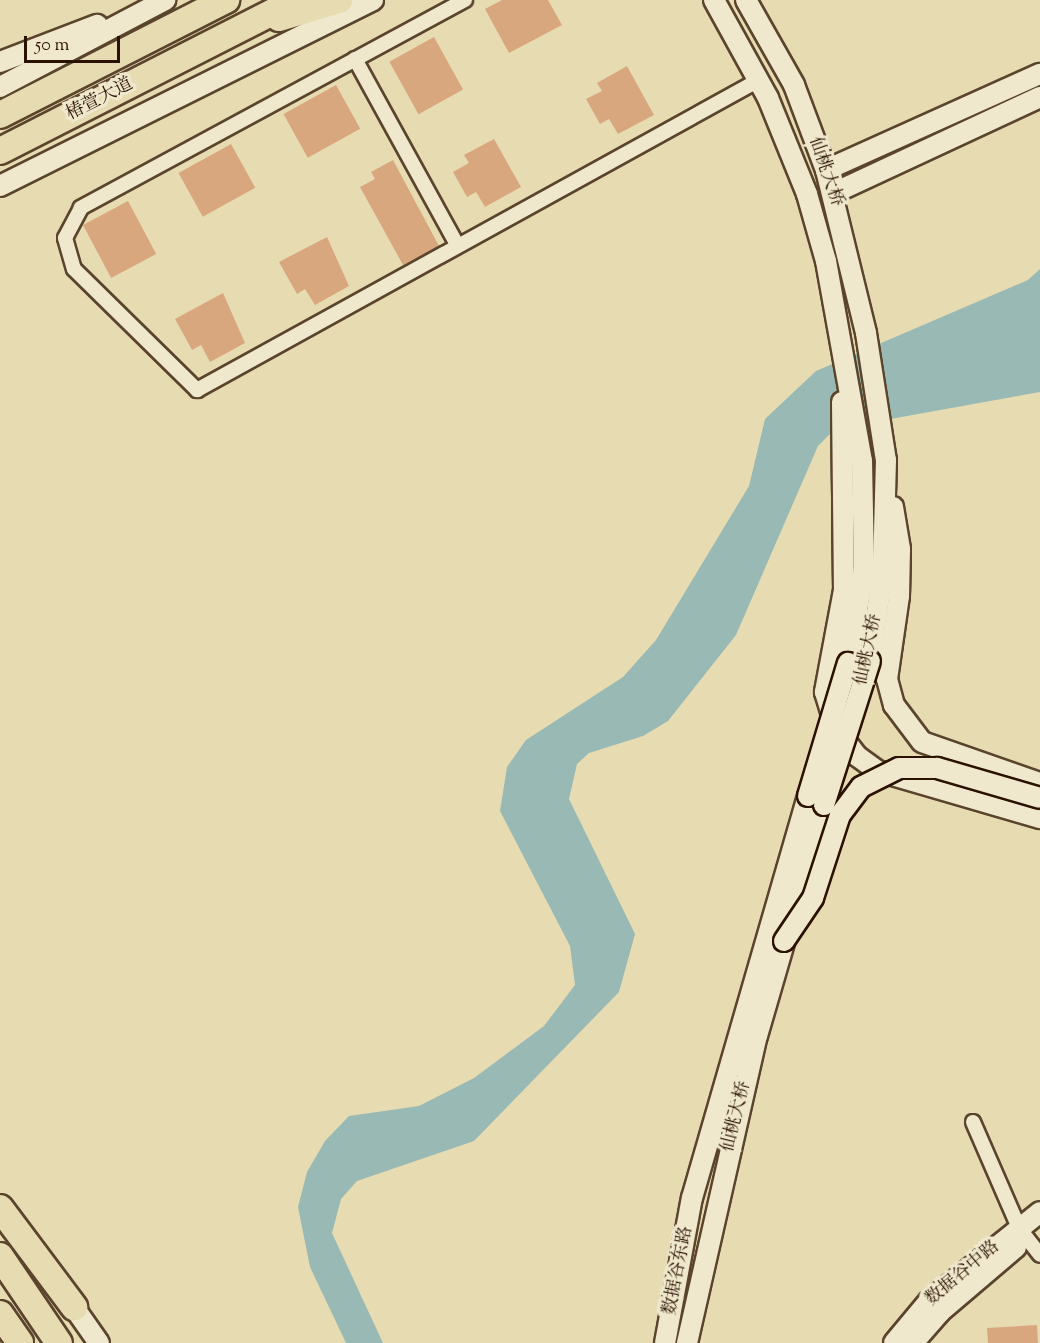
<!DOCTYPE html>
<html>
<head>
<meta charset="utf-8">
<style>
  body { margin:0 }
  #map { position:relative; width:1040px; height:1343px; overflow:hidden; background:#e7dbb2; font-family:"Sorts Mill Goudy","Noto Serif SC",serif }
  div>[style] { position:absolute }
  .water>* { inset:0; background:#99b9b5 }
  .building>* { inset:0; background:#d9a77e; transform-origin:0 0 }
  .roads { filter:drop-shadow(2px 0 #5a442c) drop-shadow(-2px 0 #5a442c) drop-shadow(0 2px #5a442c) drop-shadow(0 -2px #5a442c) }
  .street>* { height:14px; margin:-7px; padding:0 7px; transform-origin:7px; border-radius:7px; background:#efe8cd }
  .secondary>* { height:20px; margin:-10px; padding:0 10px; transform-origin:10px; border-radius:10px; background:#efe8cd }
  .highway>* { height:26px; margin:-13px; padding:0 13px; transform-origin:13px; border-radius:13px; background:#e7dbb2 }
  .bridges { filter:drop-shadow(2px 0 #2b1100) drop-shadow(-2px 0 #2b1100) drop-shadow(0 2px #2b1100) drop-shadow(0 -2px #2b1100) }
  .secondary-bridge>* { height:20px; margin:-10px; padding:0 10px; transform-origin:10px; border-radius:10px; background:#efe8cd }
  span { translate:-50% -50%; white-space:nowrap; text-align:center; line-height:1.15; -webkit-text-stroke:6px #efe8cd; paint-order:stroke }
  .street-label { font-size:18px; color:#2b1100 }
  .scale { position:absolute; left:24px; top:36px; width:96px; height:27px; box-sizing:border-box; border:3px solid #2b1100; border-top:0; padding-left:8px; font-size:18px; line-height:21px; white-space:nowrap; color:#2b1100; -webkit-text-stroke:4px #efe8cd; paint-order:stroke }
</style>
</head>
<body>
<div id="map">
  <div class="water">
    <div style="clip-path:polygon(1040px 269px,1040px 392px,835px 429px,818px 446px,736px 635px,668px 721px,643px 736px,589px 753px,577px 764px,569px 799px,635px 934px,619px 992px,474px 1141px,357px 1181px,341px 1199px,332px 1233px,383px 1343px,346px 1343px,310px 1267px,298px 1207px,307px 1172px,325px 1141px,349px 1116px,419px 1106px,474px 1078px,544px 1026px,575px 985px,570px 946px,500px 811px,507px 767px,526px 740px,623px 677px,656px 640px,749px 486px,765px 419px,816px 371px,1028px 280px)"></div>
  </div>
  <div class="building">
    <div style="clip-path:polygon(502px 0,548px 0,562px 25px,509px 53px,485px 9px)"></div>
    <div style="left:434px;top:37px;width:60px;height:51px;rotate:61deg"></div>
    <div style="clip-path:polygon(627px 66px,654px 115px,618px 134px,609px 119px,600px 124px,586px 99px,602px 91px,597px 83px)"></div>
    <div style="left:336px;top:85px;width:50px;height:60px;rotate:61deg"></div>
    <div style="clip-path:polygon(494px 139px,521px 187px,485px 207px,476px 192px,467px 197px,453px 172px,469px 163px,464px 155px)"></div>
    <div style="left:231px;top:144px;width:50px;height:60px;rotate:61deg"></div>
    <div style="clip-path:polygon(393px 160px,439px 246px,403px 265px,360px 187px,375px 179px,371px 172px)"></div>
    <div style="left:128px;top:201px;width:60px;height:51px;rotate:62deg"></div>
    <div style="clip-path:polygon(327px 237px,349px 286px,315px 305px,305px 289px,297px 294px,279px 262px)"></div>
    <div style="clip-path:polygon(223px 293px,245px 343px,210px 362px,201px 345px,192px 350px,175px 319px)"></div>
    <div style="clip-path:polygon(1037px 1325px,1038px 1343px,988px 1343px,987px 1328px)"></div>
  </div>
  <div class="roads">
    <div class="street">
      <div style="left:465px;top:0;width:437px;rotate:151.6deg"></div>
      <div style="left:81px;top:208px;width:34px;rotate:118deg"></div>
      <div style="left:65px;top:238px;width:32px;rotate:74deg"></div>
      <div style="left:74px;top:269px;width:173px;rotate:44.5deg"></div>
      <div style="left:197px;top:390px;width:642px;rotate:-28.88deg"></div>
      <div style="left:355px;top:59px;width:213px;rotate:61.2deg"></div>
      <div style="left:973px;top:1122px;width:116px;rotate:66.5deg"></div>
      <div style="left:1019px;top:1228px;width:34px;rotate:52deg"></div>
    </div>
    <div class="secondary">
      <div style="left:714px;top:0;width:112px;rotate:61.1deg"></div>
      <div style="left:768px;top:98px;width:104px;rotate:67.9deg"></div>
      <div style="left:807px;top:194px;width:70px;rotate:74.2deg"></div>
      <div style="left:826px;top:261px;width:203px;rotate:79.8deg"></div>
      <div style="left:862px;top:461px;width:108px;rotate:88.9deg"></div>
      <div style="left:864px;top:569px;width:95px;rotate:99.7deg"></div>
      <div style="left:746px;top:0;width:98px;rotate:60.5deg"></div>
      <div style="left:794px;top:85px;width:91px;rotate:69.4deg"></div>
      <div style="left:826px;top:170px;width:168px;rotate:76.2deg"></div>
      <div style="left:866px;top:333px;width:129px;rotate:81.1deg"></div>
      <div style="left:886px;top:460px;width:109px;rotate:91.6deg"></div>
      <div style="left:883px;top:569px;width:93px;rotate:98deg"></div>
      <div style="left:0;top:62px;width:104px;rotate:-20.9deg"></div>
      <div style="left:0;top:87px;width:187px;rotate:-27.8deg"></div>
      <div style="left:826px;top:170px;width:235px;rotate:-24.2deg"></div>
      <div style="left:0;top:186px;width:417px;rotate:-26.5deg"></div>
      <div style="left:834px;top:193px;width:227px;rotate:-25deg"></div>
      <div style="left:842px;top:402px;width:188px;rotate:89.4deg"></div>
      <div style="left:844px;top:590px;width:104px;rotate:100.6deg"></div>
      <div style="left:825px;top:692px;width:39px;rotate:73deg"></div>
      <div style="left:836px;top:729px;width:34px;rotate:52deg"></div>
      <div style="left:857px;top:756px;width:26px;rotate:36deg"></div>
      <div style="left:878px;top:771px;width:169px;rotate:16.2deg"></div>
      <div style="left:893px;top:507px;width:43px;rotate:80.5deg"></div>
      <div style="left:900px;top:549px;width:47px;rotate:91.2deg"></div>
      <div style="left:899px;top:596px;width:84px;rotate:98.2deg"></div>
      <div style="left:887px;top:679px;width:27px;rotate:75deg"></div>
      <div style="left:894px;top:705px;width:46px;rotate:52.9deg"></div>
      <div style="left:922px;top:742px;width:125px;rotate:19.2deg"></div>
      <div style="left:66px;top:1296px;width:57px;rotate:54.9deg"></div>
      <div style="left:665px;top:1343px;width:147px;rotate:-79.5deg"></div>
      <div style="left:692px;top:1198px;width:418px;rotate:-73.9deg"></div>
      <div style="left:687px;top:1343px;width:315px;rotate:-77.2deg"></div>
      <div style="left:757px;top:1036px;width:241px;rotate:-73.8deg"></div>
      <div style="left:894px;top:1343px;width:55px;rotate:-50.2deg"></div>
      <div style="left:929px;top:1301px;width:142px;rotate:-38.7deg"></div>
      <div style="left:913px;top:1343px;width:41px;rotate:-48.9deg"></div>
      <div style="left:940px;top:1312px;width:100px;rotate:-40.5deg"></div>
    </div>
    <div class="highway">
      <div style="left:279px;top:18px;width:63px;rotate:-16.7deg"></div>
      <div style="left:0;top:115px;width:254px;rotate:-27deg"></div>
      <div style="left:0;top:151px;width:332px;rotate:-27deg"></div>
      <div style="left:0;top:1208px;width:124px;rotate:53.2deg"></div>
      <div style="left:0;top:1256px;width:105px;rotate:55.9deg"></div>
      <div style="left:0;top:1314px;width:35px;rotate:55deg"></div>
    </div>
  </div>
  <div class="bridges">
    <div class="secondary-bridge">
      <div style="left:808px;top:796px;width:139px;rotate:-73.3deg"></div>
      <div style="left:824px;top:805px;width:151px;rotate:-72.3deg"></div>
      <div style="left:784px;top:941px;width:52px;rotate:-56deg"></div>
      <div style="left:813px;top:898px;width:87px;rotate:-72deg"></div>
      <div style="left:840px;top:815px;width:35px;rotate:-53deg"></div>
      <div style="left:861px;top:787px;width:42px;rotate:-26.6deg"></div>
      <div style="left:899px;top:768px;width:38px"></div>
      <div style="left:937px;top:768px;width:107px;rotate:16.2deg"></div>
    </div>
  </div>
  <div class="street-label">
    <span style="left:100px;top:100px;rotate:-27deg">椿萱大道</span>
    <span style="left:825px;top:172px;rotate:71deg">仙桃大桥</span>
    <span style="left:869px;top:650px;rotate:-78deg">仙桃大桥</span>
    <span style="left:737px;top:1117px;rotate:-76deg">仙桃大桥</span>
    <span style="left:679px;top:1271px;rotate:-79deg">数据谷东路</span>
    <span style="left:963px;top:1274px;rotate:-40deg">数据谷中路</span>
  </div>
  <div class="scale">50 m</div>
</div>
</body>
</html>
